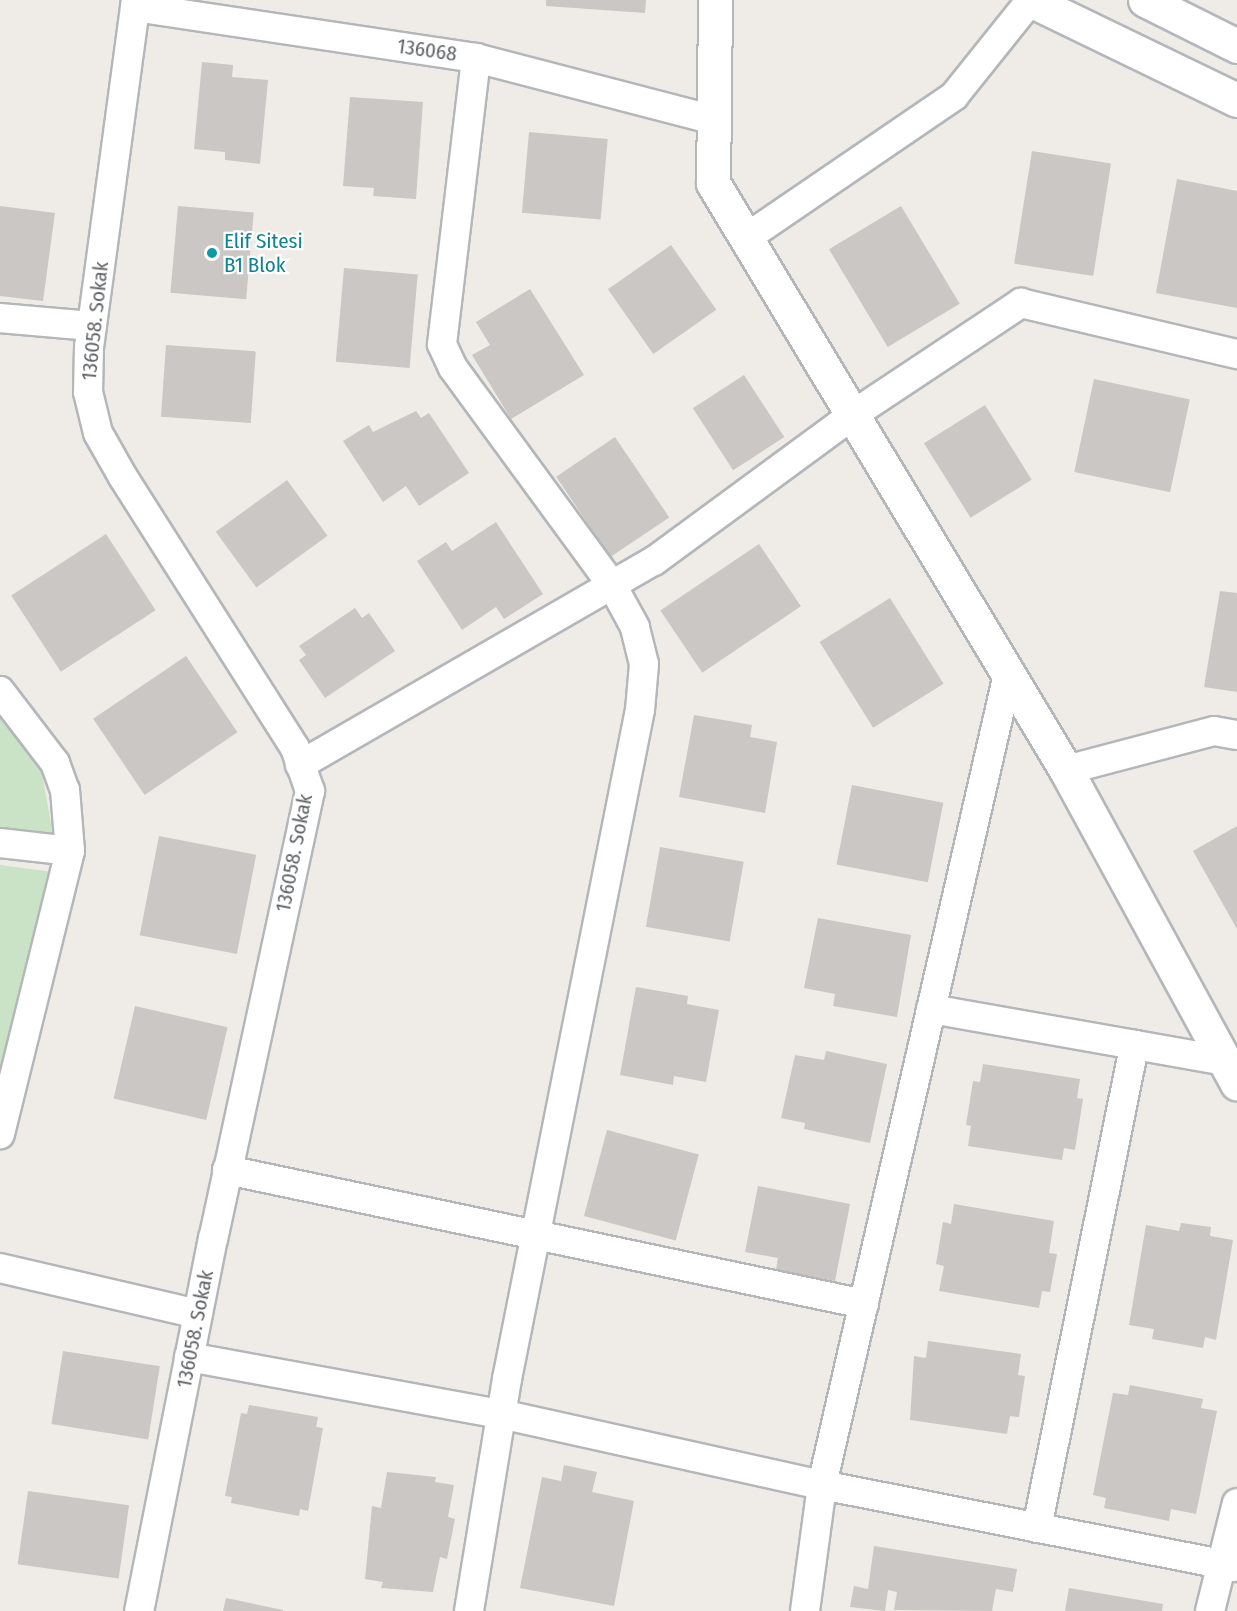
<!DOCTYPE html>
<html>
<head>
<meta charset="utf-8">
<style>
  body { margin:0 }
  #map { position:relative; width:1237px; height:1611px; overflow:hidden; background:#efece7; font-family:"Fira Sans Condensed",sans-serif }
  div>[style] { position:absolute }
  .green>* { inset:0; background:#cae3c7 }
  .building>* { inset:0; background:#cac7c4; transform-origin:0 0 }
  .roads { filter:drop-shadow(2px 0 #b4b7ba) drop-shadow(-2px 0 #b4b7ba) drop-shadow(0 2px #b4b7ba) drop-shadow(0 -2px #b4b7ba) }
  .street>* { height:28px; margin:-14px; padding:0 14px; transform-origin:14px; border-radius:14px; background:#fff }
  .secondary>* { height:33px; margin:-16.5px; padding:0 16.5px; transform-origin:16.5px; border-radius:16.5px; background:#fff }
  .dots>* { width:16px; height:16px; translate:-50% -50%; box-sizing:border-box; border:3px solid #fff; border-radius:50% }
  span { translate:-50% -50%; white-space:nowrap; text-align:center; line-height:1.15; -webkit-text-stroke:4.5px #fff; paint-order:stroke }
  .street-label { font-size:21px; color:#5f6265 }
  .culture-label { font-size:21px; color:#0d838f }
  .left { translate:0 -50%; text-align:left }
</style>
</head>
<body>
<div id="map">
  <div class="green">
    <div style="clip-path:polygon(0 707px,41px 767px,53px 835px,0 828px)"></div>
    <div style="clip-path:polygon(0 865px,54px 872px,0 1082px)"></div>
  </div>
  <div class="building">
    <div style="clip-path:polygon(546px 0,646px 0,645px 13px,546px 6px)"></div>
    <div style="clip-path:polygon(202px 62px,233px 65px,232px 77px,268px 80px,260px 164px,225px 160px,225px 152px,194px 149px)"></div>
    <div style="clip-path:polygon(350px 97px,423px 102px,416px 199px,373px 196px,374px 188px,343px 186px)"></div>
    <div style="left:529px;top:132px;width:79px;height:81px;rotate:5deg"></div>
    <div style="left:1032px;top:151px;width:80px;height:114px;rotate:9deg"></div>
    <div style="clip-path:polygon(1177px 179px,1237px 191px,1237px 308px,1156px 293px)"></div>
    <div style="clip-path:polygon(0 206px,55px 213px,43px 301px,0 296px)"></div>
    <div style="left:178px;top:206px;width:76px;height:87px;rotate:5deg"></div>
    <div style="left:901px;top:206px;width:114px;height:84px;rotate:59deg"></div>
    <div style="left:671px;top:245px;width:79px;height:77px;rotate:55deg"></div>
    <div style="left:344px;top:268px;width:74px;height:94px;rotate:5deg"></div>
    <div style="clip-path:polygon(530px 289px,584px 375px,511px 419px,472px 355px,490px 345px,476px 322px)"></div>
    <div style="left:166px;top:345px;width:90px;height:72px;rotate:4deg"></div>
    <div style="left:744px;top:375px;width:74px;height:61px;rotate:57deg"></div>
    <div style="left:1094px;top:379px;width:98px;height:95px;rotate:12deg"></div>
    <div style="left:985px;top:405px;width:88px;height:72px;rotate:58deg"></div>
    <div style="clip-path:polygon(416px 411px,421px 418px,429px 413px,469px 473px,419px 506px,406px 486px,383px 502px,343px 441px,369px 425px,373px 432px)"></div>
    <div style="left:615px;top:437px;width:97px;height:71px;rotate:56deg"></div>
    <div style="left:287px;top:480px;width:69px;height:88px;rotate:54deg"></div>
    <div style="clip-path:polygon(496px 522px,543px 594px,504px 619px,496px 607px,462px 630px,417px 561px,446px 542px,452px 551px)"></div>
    <div style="left:106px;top:534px;width:91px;height:113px;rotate:57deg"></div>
    <div style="left:759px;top:544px;width:75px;height:119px;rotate:56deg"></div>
    <div style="clip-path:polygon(1220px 591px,1237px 593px,1237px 692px,1204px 687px)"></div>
    <div style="left:890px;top:598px;width:101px;height:83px;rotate:58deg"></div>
    <div style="clip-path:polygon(355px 608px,362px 618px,369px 613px,395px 651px,325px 698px,299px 660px,306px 655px,299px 646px)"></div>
    <div style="left:186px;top:656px;width:92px;height:112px;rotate:56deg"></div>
    <div style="clip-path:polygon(694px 715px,752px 725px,750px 737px,777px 742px,765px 813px,679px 797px)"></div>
    <div style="left:852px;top:785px;width:93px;height:81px;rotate:11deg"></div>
    <div style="clip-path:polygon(1237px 826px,1237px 929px,1193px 851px)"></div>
    <div style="left:159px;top:836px;width:99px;height:101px;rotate:11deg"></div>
    <div style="left:660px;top:847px;width:85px;height:81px;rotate:10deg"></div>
    <div style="clip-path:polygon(818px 918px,911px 935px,897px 1017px,833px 1006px,835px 994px,804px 988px)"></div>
    <div style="clip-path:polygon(636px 987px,688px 996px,687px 1004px,719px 1010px,706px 1082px,674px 1076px,673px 1085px,620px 1075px)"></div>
    <div style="left:135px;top:1006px;width:95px;height:95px;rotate:13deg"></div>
    <div style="clip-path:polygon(826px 1051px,887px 1064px,870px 1143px,804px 1129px,805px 1123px,781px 1118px,795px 1055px,824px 1060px)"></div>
    <div style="clip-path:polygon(983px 1064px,1080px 1079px,1077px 1098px,1083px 1099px,1075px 1150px,1064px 1148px,1062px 1160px,968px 1146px,971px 1126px,966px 1125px,973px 1081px,980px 1082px)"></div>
    <div style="left:607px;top:1130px;width:95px;height:89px;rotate:15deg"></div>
    <div style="clip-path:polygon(758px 1186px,850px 1204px,835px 1281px,776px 1270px,778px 1258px,745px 1252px)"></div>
    <div style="clip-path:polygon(954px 1204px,1054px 1221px,1049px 1253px,1057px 1254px,1050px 1292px,1042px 1291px,1039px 1308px,939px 1291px,944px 1266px,936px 1264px,943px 1222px,951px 1224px)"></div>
    <div style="clip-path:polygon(1181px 1223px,1211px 1227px,1210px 1236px,1233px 1240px,1216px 1340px,1205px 1337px,1203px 1348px,1152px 1339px,1154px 1329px,1129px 1325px,1146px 1225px,1179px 1231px)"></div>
    <div style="clip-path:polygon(928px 1341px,1021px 1354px,1018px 1375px,1025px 1376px,1019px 1417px,1010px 1416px,1007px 1434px,910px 1420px,914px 1356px,926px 1358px)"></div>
    <div style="left:63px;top:1351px;width:98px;height:74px;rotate:9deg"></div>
    <div style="clip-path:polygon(1130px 1385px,1203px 1399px,1201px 1408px,1217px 1411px,1196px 1514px,1171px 1509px,1169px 1521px,1104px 1508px,1106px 1498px,1093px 1495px,1113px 1393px,1128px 1395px)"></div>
    <div style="clip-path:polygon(249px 1405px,318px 1417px,316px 1427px,323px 1428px,308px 1511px,300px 1509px,299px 1516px,231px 1503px,232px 1497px,225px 1496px,241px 1413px,247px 1414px)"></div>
    <div style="clip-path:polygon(564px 1465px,597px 1472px,592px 1492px,634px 1501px,614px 1606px,520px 1588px,542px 1477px,561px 1481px)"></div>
    <div style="clip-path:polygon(387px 1472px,436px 1477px,435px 1482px,454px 1485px,448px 1517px,455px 1519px,447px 1559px,440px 1557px,433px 1592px,381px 1588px,383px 1582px,365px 1579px,372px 1506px,381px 1508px)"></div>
    <div style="left:28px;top:1491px;width:102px;height:74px;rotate:8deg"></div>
    <div style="clip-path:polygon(874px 1546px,1017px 1569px,1013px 1592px,996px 1589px,992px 1611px,894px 1610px,897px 1592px,888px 1590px,885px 1611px,850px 1607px,854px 1586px,868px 1589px)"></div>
    <div style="clip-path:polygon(1069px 1588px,1163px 1604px,1162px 1611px,1065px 1611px)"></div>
    <div style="clip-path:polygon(226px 1598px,283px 1610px,283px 1611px,223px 1611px)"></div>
  </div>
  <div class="roads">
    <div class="street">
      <div style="left:136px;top:0;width:349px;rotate:97.7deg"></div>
      <div style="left:89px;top:346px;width:46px;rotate:91.2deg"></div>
      <div style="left:88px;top:392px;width:42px;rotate:76.3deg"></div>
      <div style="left:98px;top:433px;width:51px;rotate:60.4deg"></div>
      <div style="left:123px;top:477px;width:321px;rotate:57.6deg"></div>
      <div style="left:295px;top:748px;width:46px;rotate:70.8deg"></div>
      <div style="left:310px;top:791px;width:457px;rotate:102.2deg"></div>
      <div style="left:213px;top:1238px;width:380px;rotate:101.2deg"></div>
      <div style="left:135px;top:7px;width:345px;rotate:8.5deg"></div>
      <div style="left:476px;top:58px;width:246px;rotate:14.6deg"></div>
      <div style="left:746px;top:238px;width:252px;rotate:-34.3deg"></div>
      <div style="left:954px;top:96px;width:123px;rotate:-51.3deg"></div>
      <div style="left:0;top:318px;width:92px;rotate:5deg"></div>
      <div style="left:0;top:691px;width:91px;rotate:52.6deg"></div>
      <div style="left:55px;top:763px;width:29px;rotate:70deg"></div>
      <div style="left:65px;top:790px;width:61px;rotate:85.3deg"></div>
      <div style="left:70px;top:851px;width:292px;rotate:103.9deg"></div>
      <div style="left:300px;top:765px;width:409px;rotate:-30deg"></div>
      <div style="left:654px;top:561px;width:248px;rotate:-36.3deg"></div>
      <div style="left:854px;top:414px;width:201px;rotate:-33.6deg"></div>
      <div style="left:1021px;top:303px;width:222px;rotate:13.3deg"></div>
      <div style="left:1066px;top:770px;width:153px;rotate:-14.8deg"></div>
      <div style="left:1214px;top:731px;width:23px;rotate:10deg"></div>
      <div style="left:0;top:843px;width:70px;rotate:6.5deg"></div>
      <div style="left:931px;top:1009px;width:299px;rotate:10deg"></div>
      <div style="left:227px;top:1170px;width:651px;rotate:11.88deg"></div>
      <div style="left:0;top:1268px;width:203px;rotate:13.1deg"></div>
      <div style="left:189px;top:1357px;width:317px;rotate:10.4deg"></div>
      <div style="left:501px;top:1414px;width:329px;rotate:12.5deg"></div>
      <div style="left:822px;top:1485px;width:423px;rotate:11.2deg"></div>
      <div style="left:1037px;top:1528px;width:493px;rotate:-78.6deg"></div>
      <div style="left:469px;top:1611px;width:235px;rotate:-80.7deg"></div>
      <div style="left:507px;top:1379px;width:682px;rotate:-78.76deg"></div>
      <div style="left:640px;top:710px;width:46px;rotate:-85deg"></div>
      <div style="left:644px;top:664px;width:38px;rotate:-104deg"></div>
      <div style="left:635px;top:627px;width:48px;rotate:-118.7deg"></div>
      <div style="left:612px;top:585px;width:269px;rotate:-126.2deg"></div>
      <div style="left:453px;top:368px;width:26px;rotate:-115deg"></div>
      <div style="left:442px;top:344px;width:288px;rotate:-83.2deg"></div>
      <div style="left:805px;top:1611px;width:127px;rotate:-82.3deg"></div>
      <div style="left:822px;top:1485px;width:832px;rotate:-77.08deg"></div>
      <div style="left:1210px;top:1611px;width:111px;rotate:-76deg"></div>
    </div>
    <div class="secondary">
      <div style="left:715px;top:0;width:183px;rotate:90.6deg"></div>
      <div style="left:713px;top:183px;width:685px;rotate:58.98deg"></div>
      <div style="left:1066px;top:770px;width:357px;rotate:61.4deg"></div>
      <div style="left:1030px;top:0;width:230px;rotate:25.8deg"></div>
      <div style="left:1145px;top:0;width:103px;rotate:26.6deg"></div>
    </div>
  </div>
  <div class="dots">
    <div style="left:212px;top:253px;background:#0f9aa8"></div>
  </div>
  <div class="street-label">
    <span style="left:427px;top:50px;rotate:8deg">136068</span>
    <span style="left:95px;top:321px;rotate:-84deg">136058. Sokak</span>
    <span style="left:294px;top:853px;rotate:-79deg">136058. Sokak</span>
    <span style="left:195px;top:1329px;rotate:-79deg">136058. Sokak</span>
  </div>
  <div class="culture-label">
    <span class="left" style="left:224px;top:253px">Elif Sitesi<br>B1 Blok</span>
  </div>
</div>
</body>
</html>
